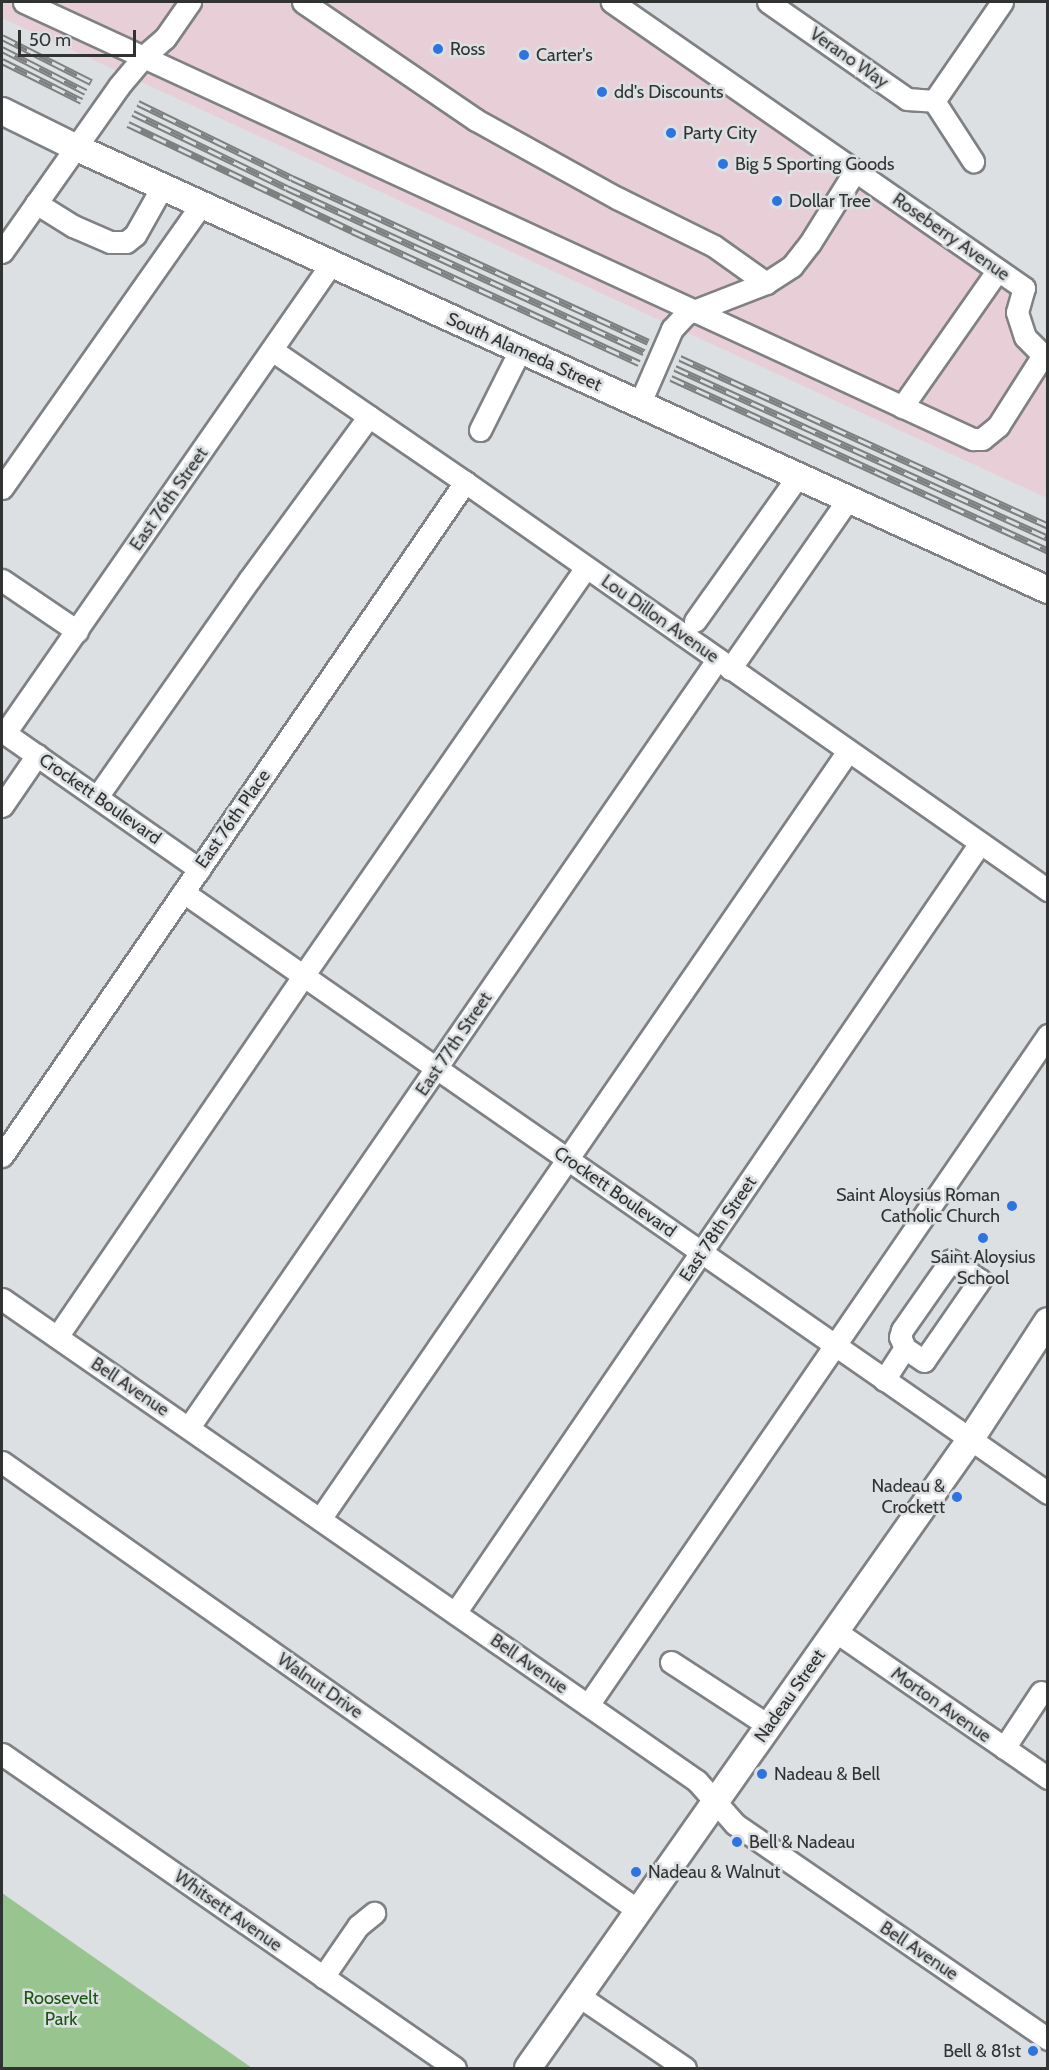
<!DOCTYPE html>
<html>
<head>
<meta charset="utf-8">
<style>
  body { margin:0 }
  #map { position:relative; width:1049px; height:2070px; overflow:hidden; background:#dde0e2; font-family:Cabin,sans-serif }
  div>[style] { position:absolute }
  .commercial>* { inset:0; background:#e8ced6 }
  .green>* { inset:0; background:#98c490 }
  .roads { filter:drop-shadow(2px 0 #7f8184) drop-shadow(-2px 0 #7f8184) drop-shadow(0 2px #7f8184) drop-shadow(0 -2px #7f8184) }
  .minor>* { height:21px; margin:-10.5px; padding:0 10.5px; transform-origin:10.5px; border-radius:10.5px; background:#fff }
  .major>* { height:26px; margin:-13px; padding:0 13px; transform-origin:13px; border-radius:13px; background:#fff }
  .rail>* { height:7px; margin-top:-3.5px; transform-origin:0; background:repeating-linear-gradient(90deg,#dde0e2 0 14px,#7e8080 0 28px); box-sizing:border-box; border-block:2px solid #7e8080 }
  .dots>* { width:16px; height:16px; translate:-50% -50%; box-sizing:border-box; border:3px solid #dde0e2; border-radius:50% }
  span { translate:-50% -50%; white-space:nowrap; text-align:center; line-height:1.15; -webkit-text-stroke:5px #dde0e2; paint-order:stroke }
  .poi-label { font-size:18px; color:#313232 }
  .left { translate:0 -50%; text-align:left }
  .right { translate:-100% -50%; text-align:right }
  .street-label { font-size:18px; color:#313232 }
  .park-label { font-size:18px; color:#19570d }
  .frame { position:absolute; inset:0; border:3px solid #313232; pointer-events:none }
  .scale { position:absolute; left:18px; top:30px; width:118px; height:27px; box-sizing:border-box; border:3px solid #313232; border-top:0; padding-left:8px; font-size:18px; line-height:21px; white-space:nowrap; color:#313232; -webkit-text-stroke:4px #dde0e2; paint-order:stroke }
</style>
</head>
<body>
<div id="map">
  <div class="commercial">
    <div style="clip-path:polygon(2px 2px,595px 2px,1031px 286px,1032px 335px,1047px 344px,1047px 498px,2px 18px)"></div>
  </div>
  <div class="green">
    <div style="clip-path:polygon(2px 1893px,252px 2068px,2px 2068px)"></div>
  </div>
  <div class="roads">
    <div class="minor">
      <div style="left:24px;top:2px;width:1045px;rotate:24.73deg"></div>
      <div style="left:973px;top:439px;width:9px"></div>
      <div style="left:982px;top:439px;width:21px;rotate:-39deg"></div>
      <div style="left:998px;top:426px;width:84px;rotate:-57.6deg"></div>
      <div style="left:1043px;top:355px;width:25px;rotate:-135deg"></div>
      <div style="left:1025px;top:337px;width:26px;rotate:-108deg"></div>
      <div style="left:1017px;top:312px;width:25px;rotate:-74deg"></div>
      <div style="left:1024px;top:288px;width:502px;rotate:-145.23deg"></div>
      <div style="left:303px;top:2px;width:209px;rotate:34.3deg"></div>
      <div style="left:476px;top:120px;width:161px;rotate:29deg"></div>
      <div style="left:617px;top:198px;width:108px;rotate:26.3deg"></div>
      <div style="left:714px;top:246px;width:64px;rotate:35.4deg"></div>
      <div style="left:768px;top:2px;width:169px;rotate:34.9deg"></div>
      <div style="left:907px;top:99px;width:27px;rotate:4deg"></div>
      <div style="left:934px;top:101px;width:120px;rotate:-55.5deg"></div>
      <div style="left:934px;top:101px;width:72px;rotate:57deg"></div>
      <div style="left:36px;top:203px;width:44px;rotate:31.9deg"></div>
      <div style="left:73px;top:226px;width:40px;rotate:23.4deg"></div>
      <div style="left:110px;top:242px;width:16px"></div>
      <div style="left:126px;top:242px;width:11px;rotate:-38deg"></div>
      <div style="left:135px;top:235px;width:55px;rotate:-60.6deg"></div>
      <div style="left:2px;top:252px;width:203px;rotate:-54.8deg"></div>
      <div style="left:119px;top:86px;width:38px;rotate:-50deg"></div>
      <div style="left:143px;top:57px;width:29px;rotate:-41deg"></div>
      <div style="left:165px;top:38px;width:44px;rotate:-55.2deg"></div>
      <div style="left:272px;top:350px;width:234px;rotate:34.4deg"></div>
      <div style="left:465px;top:482px;width:712px;rotate:34.99deg"></div>
      <div style="left:639px;top:405px;width:83px;rotate:-66.5deg"></div>
      <div style="left:672px;top:329px;width:21px;rotate:-47deg"></div>
      <div style="left:686px;top:314px;width:86px;rotate:-21.2deg"></div>
      <div style="left:766px;top:283px;width:31px;rotate:-33deg"></div>
      <div style="left:792px;top:266px;width:29px;rotate:-52deg"></div>
      <div style="left:810px;top:243px;width:85px;rotate:-58deg"></div>
      <div style="left:902px;top:407px;width:167px;rotate:-55deg"></div>
      <div style="left:480px;top:430px;width:89px;rotate:-63.4deg"></div>
      <div style="left:2px;top:488px;width:346px;rotate:-54.9deg"></div>
      <div style="left:2px;top:580px;width:91px;rotate:34.2deg"></div>
      <div style="left:695px;top:621px;width:178px;rotate:-54.6deg"></div>
      <div style="left:730px;top:669px;width:207px;rotate:-55.2deg"></div>
      <div style="left:2px;top:731px;width:241px;rotate:35deg"></div>
      <div style="left:5px;top:733px;width:571px;rotate:-55.2deg"></div>
      <div style="left:97px;top:797px;width:265px;rotate:-55deg"></div>
      <div style="left:249px;top:580px;width:203px;rotate:-53.8deg"></div>
      <div style="left:2px;top:806px;width:62px;rotate:-55.5deg"></div>
      <div style="left:183px;top:892px;width:1053px;rotate:34.79deg"></div>
      <div style="left:2px;top:1156px;width:818px;rotate:-55.51deg"></div>
      <div style="left:951px;top:1260px;width:35px;rotate:35deg"></div>
      <div style="left:980px;top:1280px;width:98px;rotate:124.7deg"></div>
      <div style="left:924px;top:1361px;width:23px;rotate:-146deg"></div>
      <div style="left:905px;top:1348px;width:12px;rotate:-114deg"></div>
      <div style="left:900px;top:1337px;width:7px;rotate:-74deg"></div>
      <div style="left:902px;top:1330px;width:85px;rotate:-55deg"></div>
      <div style="left:2px;top:1299px;width:846px;rotate:34.74deg"></div>
      <div style="left:697px;top:1781px;width:57px;rotate:48.5deg"></div>
      <div style="left:735px;top:1824px;width:380px;rotate:34.5deg"></div>
      <div style="left:57px;top:1337px;width:437px;rotate:-55.7deg"></div>
      <div style="left:303px;top:976px;width:497px;rotate:-55.3deg"></div>
      <div style="left:884px;top:1380px;width:38px;rotate:-57deg"></div>
      <div style="left:189px;top:1427px;width:931px;rotate:-55.46deg"></div>
      <div style="left:2px;top:1462px;width:779px;rotate:35.18deg"></div>
      <div style="left:320px;top:1519px;width:932px;rotate:-55.49deg"></div>
      <div style="left:455px;top:1613px;width:932px;rotate:-55.71deg"></div>
      <div style="left:835px;top:1631px;width:259px;rotate:34.6deg"></div>
      <div style="left:671px;top:1662px;width:117px;rotate:33.1deg"></div>
      <div style="left:588px;top:1705px;width:813px;rotate:-55.53deg"></div>
      <div style="left:1004px;top:1748px;width:67px;rotate:-56.5deg"></div>
      <div style="left:2px;top:1754px;width:551px;rotate:34.73deg"></div>
      <div style="left:323px;top:1977px;width:62px;rotate:-55.5deg"></div>
      <div style="left:358px;top:1926px;width:21px;rotate:-39deg"></div>
      <div style="left:579px;top:1996px;width:128px;rotate:34.2deg"></div>
    </div>
    <div class="major">
      <div style="left:2px;top:111px;width:81px;rotate:26.3deg"></div>
      <div style="left:75px;top:147px;width:1069px;rotate:24.48deg"></div>
      <div style="left:528px;top:2068px;width:768px;rotate:-54.86deg"></div>
      <div style="left:970px;top:1440px;width:142px;rotate:-56.8deg"></div>
    </div>
  </div>
  <div class="rail">
    <div style="left:2px;top:37px;width:100px;rotate:26.8deg"></div>
    <div style="left:2px;top:49px;width:94px;rotate:27.1deg"></div>
    <div style="left:2px;top:61px;width:89px;rotate:26.6deg"></div>
    <div style="left:138px;top:103px;width:171px;rotate:26deg"></div>
    <div style="left:292px;top:178px;width:392px;rotate:24.7deg"></div>
    <div style="left:133px;top:113px;width:171px;rotate:26deg"></div>
    <div style="left:287px;top:188px;width:393px;rotate:24.7deg"></div>
    <div style="left:128px;top:124px;width:248px;rotate:25.5deg"></div>
    <div style="left:352px;top:231px;width:316px;rotate:24.7deg"></div>
    <div style="left:680px;top:358px;width:405px;rotate:24.5deg"></div>
    <div style="left:675px;top:368px;width:410px;rotate:24.5deg"></div>
    <div style="left:671px;top:378px;width:415px;rotate:24.6deg"></div>
  </div>
  <div class="dots">
    <div style="left:438px;top:49px;background:#2d74e1"></div>
    <div style="left:524px;top:55px;background:#2d74e1"></div>
    <div style="left:602px;top:92px;background:#2d74e1"></div>
    <div style="left:671px;top:133px;background:#2d74e1"></div>
    <div style="left:723px;top:164px;background:#2d74e1"></div>
    <div style="left:777px;top:201px;background:#2d74e1"></div>
    <div style="left:1012px;top:1206px;background:#2d74e1"></div>
    <div style="left:983px;top:1238px;background:#2d74e1"></div>
    <div style="left:957px;top:1497px;background:#2d74e1"></div>
    <div style="left:762px;top:1774px;background:#2d74e1"></div>
    <div style="left:737px;top:1842px;background:#2d74e1"></div>
    <div style="left:636px;top:1872px;background:#2d74e1"></div>
    <div style="left:1033px;top:2051px;background:#2d74e1"></div>
  </div>
  <div class="poi-label">
    <span class="left" style="left:450px;top:49px">Ross</span>
    <span class="left" style="left:536px;top:55px">Carter's</span>
    <span class="left" style="left:614px;top:92px">dd's Discounts</span>
    <span class="left" style="left:683px;top:133px">Party City</span>
    <span class="left" style="left:735px;top:164px">Big 5 Sporting Goods</span>
    <span class="left" style="left:789px;top:201px">Dollar Tree</span>
    <span class="right" style="left:1000px;top:1206px">Saint Aloysius Roman<br>Catholic Church</span>
    <span style="left:983px;top:1268px">Saint Aloysius<br>School</span>
    <span class="right" style="left:945px;top:1497px">Nadeau &amp;<br>Crockett</span>
    <span class="left" style="left:774px;top:1774px">Nadeau &amp; Bell</span>
    <span class="left" style="left:749px;top:1842px">Bell &amp; Nadeau</span>
    <span class="left" style="left:648px;top:1872px">Nadeau &amp; Walnut</span>
    <span class="right" style="left:1021px;top:2051px">Bell &amp; 81st</span>
  </div>
  <div class="street-label">
    <span style="left:849px;top:58px;rotate:35deg">Verano Way</span>
    <span style="left:951px;top:237px;rotate:35deg">Roseberry Avenue</span>
    <span style="left:524px;top:352px;rotate:24deg">South Alameda Street</span>
    <span style="left:169px;top:499px;rotate:-55deg">East 76th Street</span>
    <span style="left:660px;top:619px;rotate:35deg">Lou Dillon Avenue</span>
    <span style="left:100px;top:799px;rotate:35deg">Crockett Boulevard</span>
    <span style="left:233px;top:819px;rotate:-55deg">East 76th Place</span>
    <span style="left:454px;top:1044px;rotate:-56deg">East 77th Street</span>
    <span style="left:615px;top:1192px;rotate:35deg">Crockett Boulevard</span>
    <span style="left:718px;top:1229px;rotate:-56deg">East 78th Street</span>
    <span style="left:130px;top:1387px;rotate:34deg">Bell Avenue</span>
    <span style="left:529px;top:1664px;rotate:35deg">Bell Avenue</span>
    <span style="left:320px;top:1686px;rotate:35deg">Walnut Drive</span>
    <span style="left:790px;top:1696px;rotate:-55deg">Nadeau Street</span>
    <span style="left:941px;top:1705px;rotate:35deg">Morton Avenue</span>
    <span style="left:228px;top:1911px;rotate:35deg">Whitsett Avenue</span>
    <span style="left:919px;top:1951px;rotate:34deg">Bell Avenue</span>
  </div>
  <div class="park-label">
    <span style="left:61px;top:2009px">Roosevelt<br>Park</span>
  </div>
  <div class="frame"></div>
  <div class="scale">50 m</div>
</div>
</body>
</html>
